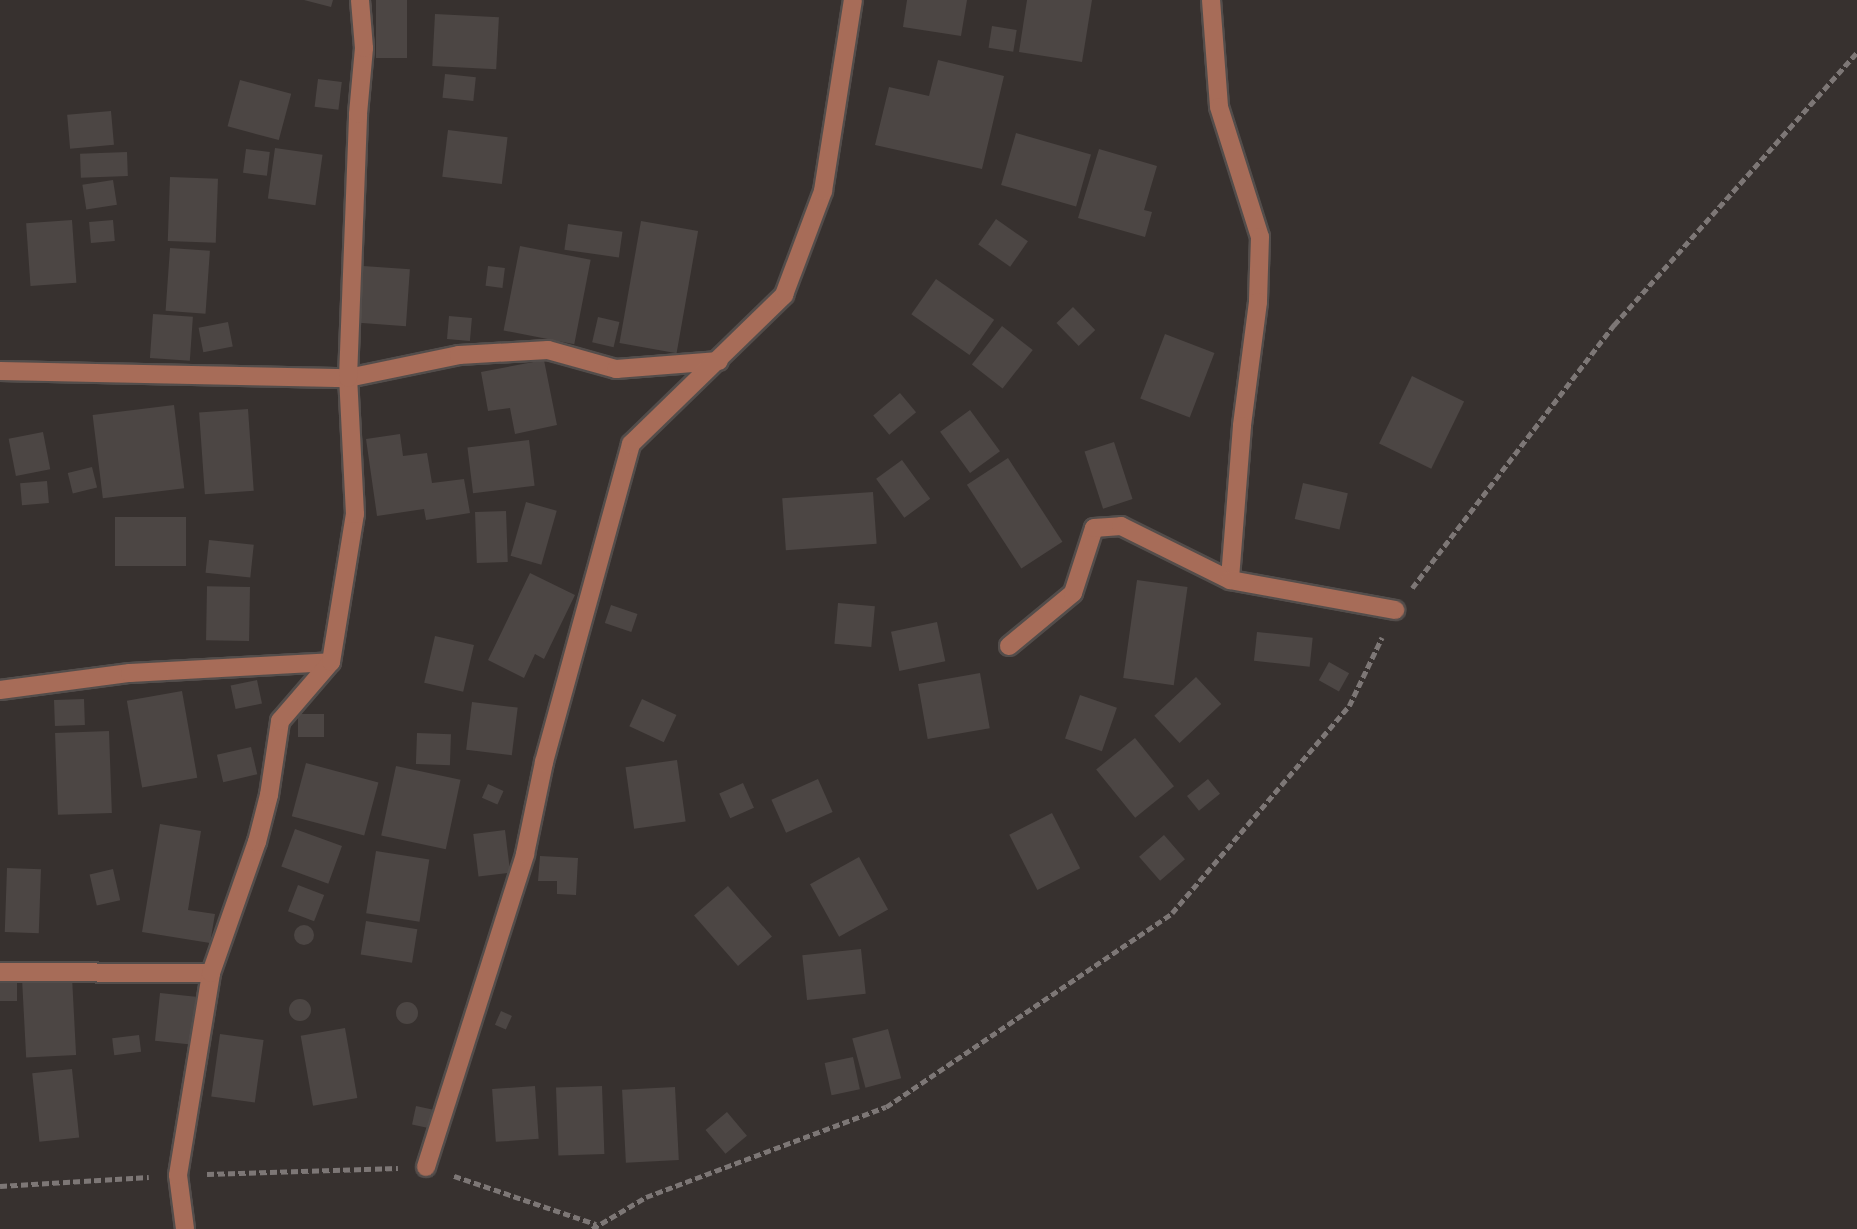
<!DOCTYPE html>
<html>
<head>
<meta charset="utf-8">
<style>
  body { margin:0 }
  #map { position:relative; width:1857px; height:1229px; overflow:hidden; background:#37312f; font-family:Overpass,sans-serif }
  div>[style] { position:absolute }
  .building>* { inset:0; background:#4c4644; transform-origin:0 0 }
  .round { border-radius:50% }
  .path>* { height:4.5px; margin-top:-2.25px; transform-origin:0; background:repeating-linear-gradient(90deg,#7d7776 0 7px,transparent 0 10.5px) }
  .roads { filter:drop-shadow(2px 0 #534d4b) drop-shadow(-2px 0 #534d4b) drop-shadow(0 2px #534d4b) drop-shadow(0 -2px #534d4b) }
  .minor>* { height:18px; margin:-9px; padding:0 9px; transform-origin:9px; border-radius:9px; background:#a76c58 }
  span { translate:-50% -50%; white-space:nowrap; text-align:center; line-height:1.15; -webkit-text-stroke:5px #37312f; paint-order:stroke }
</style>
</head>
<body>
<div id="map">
  <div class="building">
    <div style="clip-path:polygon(304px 0,333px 0,331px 7px)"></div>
    <div style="left:376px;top:0;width:31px;height:58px"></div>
    <div style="clip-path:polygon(907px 0,967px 0,961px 36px,903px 27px)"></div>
    <div style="clip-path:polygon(1027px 0,1092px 0,1082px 62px,1019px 52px)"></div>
    <div style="left:435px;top:14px;width:64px;height:52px;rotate:3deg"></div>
    <div style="left:992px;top:26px;width:25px;height:22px;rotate:9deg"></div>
    <div style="clip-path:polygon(938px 60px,1004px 76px,982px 169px,875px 145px,889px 87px,929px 96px)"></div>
    <div style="left:445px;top:74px;width:31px;height:24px;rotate:6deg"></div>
    <div style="left:318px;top:79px;width:24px;height:28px;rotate:7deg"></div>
    <div style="left:240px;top:80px;width:53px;height:48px;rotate:15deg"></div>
    <div style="left:111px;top:111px;width:34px;height:44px;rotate:85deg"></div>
    <div style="left:448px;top:130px;width:60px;height:47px;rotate:7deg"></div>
    <div style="left:1016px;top:133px;width:78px;height:54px;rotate:16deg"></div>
    <div style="left:275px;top:148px;width:48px;height:51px;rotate:8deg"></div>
    <div style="left:246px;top:149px;width:24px;height:24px;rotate:7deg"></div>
    <div style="clip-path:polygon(1099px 149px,1157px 166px,1144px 210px,1152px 212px,1145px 237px,1078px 218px)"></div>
    <div style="left:127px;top:152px;width:24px;height:47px;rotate:88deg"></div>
    <div style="left:170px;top:177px;width:48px;height:64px;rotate:2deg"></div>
    <div style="left:113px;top:180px;width:25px;height:31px;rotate:81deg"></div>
    <div style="left:996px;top:219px;width:39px;height:31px;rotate:35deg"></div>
    <div style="left:72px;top:220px;width:63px;height:46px;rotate:86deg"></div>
    <div style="left:113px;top:220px;width:21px;height:24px;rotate:85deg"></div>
    <div style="left:641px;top:221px;width:58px;height:124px;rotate:10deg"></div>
    <div style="left:568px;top:224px;width:55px;height:26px;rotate:8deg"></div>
    <div style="left:520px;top:246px;width:72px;height:86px;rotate:11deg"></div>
    <div style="left:170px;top:248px;width:40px;height:63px;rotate:4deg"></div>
    <div style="left:363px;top:266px;width:47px;height:57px;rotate:4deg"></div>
    <div style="left:488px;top:266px;width:17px;height:20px;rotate:7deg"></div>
    <div style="left:936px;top:279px;width:71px;height:43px;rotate:35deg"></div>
    <div style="left:1073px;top:307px;width:32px;height:23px;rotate:46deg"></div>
    <div style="left:153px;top:314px;width:40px;height:44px;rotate:4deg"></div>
    <div style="left:449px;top:316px;width:23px;height:23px;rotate:5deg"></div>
    <div style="left:598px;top:317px;width:22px;height:26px;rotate:13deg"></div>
    <div style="left:228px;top:322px;width:25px;height:30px;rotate:79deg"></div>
    <div style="left:1002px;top:326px;width:39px;height:49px;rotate:38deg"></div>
    <div style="left:1165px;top:334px;width:53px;height:69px;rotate:21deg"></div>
    <div style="clip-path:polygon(544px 360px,557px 425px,515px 434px,510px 408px,488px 411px,481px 372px)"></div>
    <div style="left:1412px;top:376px;width:58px;height:75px;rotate:26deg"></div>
    <div style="left:900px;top:393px;width:25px;height:35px;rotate:50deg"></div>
    <div style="left:174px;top:405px;width:84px;height:82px;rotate:83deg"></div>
    <div style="left:248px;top:409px;width:82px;height:49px;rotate:86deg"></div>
    <div style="left:970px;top:410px;width:51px;height:37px;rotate:54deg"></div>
    <div style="left:43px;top:432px;width:38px;height:35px;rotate:79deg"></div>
    <div style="clip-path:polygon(400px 434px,403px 456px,427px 453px,432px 483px,464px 479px,470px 513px,426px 520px,424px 509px,377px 516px,366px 439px)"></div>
    <div style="left:529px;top:440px;width:46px;height:62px;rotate:83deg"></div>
    <div style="left:1114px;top:442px;width:60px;height:31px;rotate:72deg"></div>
    <div style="left:1008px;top:458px;width:100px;height:49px;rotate:57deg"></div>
    <div style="left:902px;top:460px;width:48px;height:32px;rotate:54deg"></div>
    <div style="left:92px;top:467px;width:21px;height:25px;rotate:76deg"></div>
    <div style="left:47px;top:481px;width:22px;height:27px;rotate:85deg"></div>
    <div style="left:1303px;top:483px;width:46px;height:37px;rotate:13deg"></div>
    <div style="left:873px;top:492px;width:52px;height:91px;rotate:86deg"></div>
    <div style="left:526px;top:502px;width:32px;height:56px;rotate:16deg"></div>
    <div style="left:506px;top:511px;width:51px;height:31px;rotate:88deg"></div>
    <div style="left:186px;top:517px;width:49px;height:71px;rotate:90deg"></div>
    <div style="left:209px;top:540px;width:45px;height:33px;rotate:6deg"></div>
    <div style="clip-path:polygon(530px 573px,575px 595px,544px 659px,535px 654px,524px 678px,488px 660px)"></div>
    <div style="left:1137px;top:580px;width:51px;height:99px;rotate:8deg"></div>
    <div style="left:250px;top:587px;width:54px;height:43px;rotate:91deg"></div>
    <div style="left:838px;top:603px;width:37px;height:41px;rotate:5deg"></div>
    <div style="left:611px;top:605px;width:28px;height:19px;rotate:19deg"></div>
    <div style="left:937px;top:622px;width:40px;height:47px;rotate:78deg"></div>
    <div style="left:1257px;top:632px;width:56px;height:29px;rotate:6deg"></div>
    <div style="left:435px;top:636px;width:40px;height:48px;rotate:13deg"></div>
    <div style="left:1329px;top:662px;width:23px;height:21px;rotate:29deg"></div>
    <div style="left:980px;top:673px;width:56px;height:63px;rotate:80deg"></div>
    <div style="left:1196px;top:677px;width:37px;height:57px;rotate:47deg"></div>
    <div style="left:257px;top:680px;width:24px;height:27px;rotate:78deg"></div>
    <div style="left:182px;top:691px;width:88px;height:56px;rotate:80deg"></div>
    <div style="left:1080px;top:695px;width:39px;height:46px;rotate:19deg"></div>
    <div style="left:84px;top:699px;width:26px;height:30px;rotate:88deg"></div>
    <div style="left:642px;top:699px;width:38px;height:30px;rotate:25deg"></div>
    <div style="left:472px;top:702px;width:46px;height:48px;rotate:7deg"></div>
    <div style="left:324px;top:714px;width:23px;height:26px;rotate:90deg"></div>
    <div style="left:109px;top:731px;width:82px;height:54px;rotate:88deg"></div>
    <div style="left:417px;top:733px;width:34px;height:31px;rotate:2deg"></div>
    <div style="left:1135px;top:738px;width:62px;height:50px;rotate:51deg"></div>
    <div style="left:251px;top:747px;width:28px;height:35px;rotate:77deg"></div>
    <div style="left:677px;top:760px;width:62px;height:52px;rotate:82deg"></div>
    <div style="left:306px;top:763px;width:75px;height:55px;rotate:15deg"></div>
    <div style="left:396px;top:766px;width:66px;height:71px;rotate:12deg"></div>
    <div style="left:818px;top:779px;width:36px;height:51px;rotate:66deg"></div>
    <div style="left:1208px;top:779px;width:19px;height:27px;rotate:51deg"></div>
    <div style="left:743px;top:783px;width:27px;height:26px;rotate:66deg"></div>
    <div style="left:488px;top:784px;width:17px;height:15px;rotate:24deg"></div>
    <div style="left:1052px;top:813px;width:62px;height:48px;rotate:63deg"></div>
    <div style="clip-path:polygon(160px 824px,201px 831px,188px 910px,215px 914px,210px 943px,142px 932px)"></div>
    <div style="left:295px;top:829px;width:50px;height:40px;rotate:20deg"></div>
    <div style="left:505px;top:830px;width:43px;height:32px;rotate:83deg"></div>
    <div style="left:1164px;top:835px;width:32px;height:33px;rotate:49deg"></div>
    <div style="left:376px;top:851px;width:54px;height:63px;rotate:9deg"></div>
    <div style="clip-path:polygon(540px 856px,578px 858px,576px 895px,557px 894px,557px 881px,538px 881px)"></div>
    <div style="left:859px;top:857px;width:60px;height:56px;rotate:61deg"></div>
    <div style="left:7px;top:868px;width:34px;height:64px;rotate:2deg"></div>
    <div style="left:113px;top:869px;width:32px;height:24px;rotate:77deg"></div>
    <div style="left:298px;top:885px;width:28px;height:28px;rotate:21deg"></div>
    <div style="left:728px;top:886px;width:67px;height:45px;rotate:49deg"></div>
    <div style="left:366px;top:921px;width:52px;height:34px;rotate:9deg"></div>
    <div class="round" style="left:294px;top:925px;width:20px;height:20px"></div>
    <div style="left:861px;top:949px;width:45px;height:59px;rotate:84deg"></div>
    <div style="left:72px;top:977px;width:78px;height:50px;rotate:87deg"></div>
    <div style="left:0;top:978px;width:17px;height:23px"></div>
    <div style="left:160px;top:993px;width:36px;height:48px;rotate:6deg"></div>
    <div class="round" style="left:289px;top:999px;width:22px;height:22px"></div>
    <div class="round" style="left:396px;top:1002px;width:22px;height:22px"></div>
    <div style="left:501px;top:1011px;width:12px;height:15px;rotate:24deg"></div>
    <div style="left:345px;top:1028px;width:71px;height:45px;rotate:80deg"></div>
    <div style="left:888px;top:1029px;width:51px;height:37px;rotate:75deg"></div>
    <div style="left:220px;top:1034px;width:44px;height:63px;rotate:8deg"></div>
    <div style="left:139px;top:1035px;width:17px;height:27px;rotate:83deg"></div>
    <div style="left:853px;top:1057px;width:33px;height:29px;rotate:78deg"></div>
    <div style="left:72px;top:1069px;width:69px;height:40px;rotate:84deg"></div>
    <div style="left:535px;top:1086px;width:53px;height:43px;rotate:86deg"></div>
    <div style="left:602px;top:1086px;width:68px;height:46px;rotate:88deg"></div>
    <div style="left:675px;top:1087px;width:73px;height:53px;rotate:87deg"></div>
    <div style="left:416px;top:1106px;width:19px;height:19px;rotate:12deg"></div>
    <div style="left:727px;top:1112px;width:31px;height:28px;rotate:50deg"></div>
  </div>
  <div class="path">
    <div style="left:1412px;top:588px;width:332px;rotate:-52.5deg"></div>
    <div style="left:1614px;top:325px;width:365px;rotate:-48.3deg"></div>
    <div style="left:207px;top:1174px;width:191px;rotate:-1.8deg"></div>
    <div style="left:454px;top:1176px;width:150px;rotate:18.7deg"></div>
    <div style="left:0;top:1186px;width:149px;rotate:-3.5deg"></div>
    <div style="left:592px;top:1229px;width:63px;rotate:-30.7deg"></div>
    <div style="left:646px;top:1197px;width:256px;rotate:-20.6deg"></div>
    <div style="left:886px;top:1107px;width:346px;rotate:-34.1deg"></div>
    <div style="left:1172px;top:913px;width:272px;rotate:-49.5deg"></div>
    <div style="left:1349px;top:706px;width:76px;rotate:-64.4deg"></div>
  </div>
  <div class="roads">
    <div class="minor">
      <div style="left:1211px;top:0;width:107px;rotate:85.7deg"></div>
      <div style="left:1219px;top:107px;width:136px;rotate:72.5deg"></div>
      <div style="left:1260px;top:237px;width:65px;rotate:91.8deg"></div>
      <div style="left:1258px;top:302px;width:125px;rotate:97.4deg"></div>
      <div style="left:1242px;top:426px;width:154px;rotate:94.5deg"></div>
      <div style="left:0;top:371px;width:348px;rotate:1.2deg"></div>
      <div style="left:348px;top:378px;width:113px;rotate:-11.7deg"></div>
      <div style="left:459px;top:355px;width:89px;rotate:-3.2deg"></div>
      <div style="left:548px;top:350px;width:71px;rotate:15.6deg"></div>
      <div style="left:616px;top:369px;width:103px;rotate:-4.4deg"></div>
      <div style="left:1009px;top:646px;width:83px;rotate:-39.6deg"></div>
      <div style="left:1073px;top:593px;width:68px;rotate:-72.1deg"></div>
      <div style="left:1094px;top:528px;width:27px;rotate:-4deg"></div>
      <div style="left:1121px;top:526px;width:122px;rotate:26.4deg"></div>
      <div style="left:1230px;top:580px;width:168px;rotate:10.3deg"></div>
      <div style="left:0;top:690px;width:131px;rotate:-7.5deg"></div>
      <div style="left:130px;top:673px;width:201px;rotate:-3.1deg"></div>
      <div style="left:0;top:972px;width:211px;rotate:0.3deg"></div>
      <div style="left:426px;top:1167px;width:328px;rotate:-72.4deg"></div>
      <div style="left:525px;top:854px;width:94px;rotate:-78.3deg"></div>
      <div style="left:544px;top:762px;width:330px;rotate:-74.7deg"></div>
      <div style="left:631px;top:444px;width:214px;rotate:-44.2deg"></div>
      <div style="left:784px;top:295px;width:111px;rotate:-69.4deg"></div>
      <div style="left:823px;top:191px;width:193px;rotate:-81.1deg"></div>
      <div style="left:185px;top:1229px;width:54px;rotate:-97.4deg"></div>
      <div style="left:178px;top:1175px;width:205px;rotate:-80.7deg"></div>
      <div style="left:211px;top:973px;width:139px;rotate:-70.7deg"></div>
      <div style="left:257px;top:842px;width:49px;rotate:-75.7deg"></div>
      <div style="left:269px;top:795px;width:75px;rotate:-81.5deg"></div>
      <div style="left:280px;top:721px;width:78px;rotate:-49.2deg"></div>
      <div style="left:331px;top:662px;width:150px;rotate:-80.8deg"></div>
      <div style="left:355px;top:514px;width:136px;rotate:-92.9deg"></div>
      <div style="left:348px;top:378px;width:264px;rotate:-87.8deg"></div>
      <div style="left:358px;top:114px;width:66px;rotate:-84.8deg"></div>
      <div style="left:364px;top:48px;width:48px;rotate:-94.8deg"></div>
    </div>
  </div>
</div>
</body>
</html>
